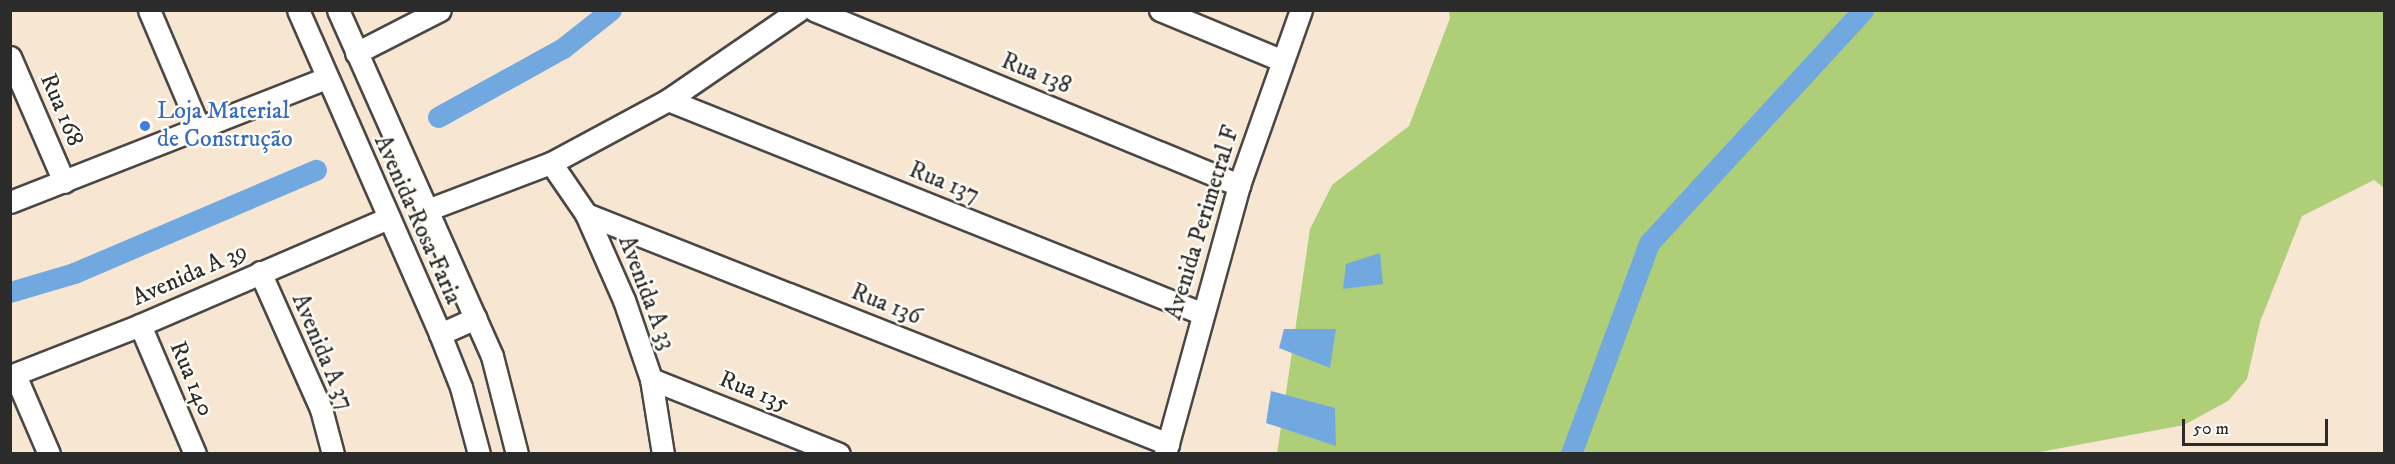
<!DOCTYPE html>
<html>
<head>
<meta charset="utf-8">
<style>
  body { margin:0 }
  #map { position:relative; width:2395px; height:464px; overflow:hidden; background:#f7e7d2; font-family:"IM FELL DW Pica",serif }
  div>[style] { position:absolute }
  .green>* { inset:0; background:#aecf78 }
  .water>* { inset:0; background:#72a8e0 }
  .canal>* { height:21px; margin:-10.5px; padding:0 10.5px; transform-origin:10.5px; border-radius:10.5px; background:#72a8e0 }
  .roads { filter:drop-shadow(2px 0 #4a4744) drop-shadow(-2px 0 #4a4744) drop-shadow(0 2px #4a4744) drop-shadow(0 -2px #4a4744) }
  .minor>* { height:21px; margin:-10.5px; padding:0 10.5px; transform-origin:10.5px; border-radius:10.5px; background:#fff }
  .dots>* { width:16px; height:16px; translate:-50% -50%; box-sizing:border-box; border:3px solid #fdfcf7; border-radius:50% }
  span { translate:-50% -50%; white-space:nowrap; text-align:center; line-height:1.15; -webkit-text-stroke:5px #fdfcf7; paint-order:stroke }
  .street-label { font-size:24px; color:#2b2b2b }
  .shop-label { font-size:24px; color:#366cbe }
  .left { translate:0 -50%; text-align:left }
  .frame { position:absolute; inset:0; border:12px solid #2b2b2b; pointer-events:none }
  .scale { position:absolute; left:2182px; top:419px; width:146px; height:27px; box-sizing:border-box; border:3px solid #2b2b2b; border-top:0; padding-left:8px; font-size:18px; line-height:21px; white-space:nowrap; color:#2b2b2b; -webkit-text-stroke:4px #fdfcf7; paint-order:stroke }
</style>
</head>
<body>
<div id="map">
  <div class="green">
    <div style="clip-path:polygon(1449px 11px,2384px 11px,2384px 188px,2374px 180px,2302px 216px,2260px 322px,2247px 379px,2228px 401px,2184px 425px,2030px 454px,1277px 454px,1310px 229px,1332px 185px,1409px 126px,1450px 18px)"></div>
  </div>
  <div class="water">
    <div style="clip-path:polygon(1380px 253px,1383px 284px,1343px 289px,1346px 264px)"></div>
    <div style="clip-path:polygon(1284px 329px,1336px 329px,1330px 368px,1279px 348px)"></div>
    <div style="clip-path:polygon(1271px 391px,1335px 408px,1336px 446px,1266px 423px)"></div>
  </div>
  <div class="canal">
    <div style="left:438px;top:117px;width:143px;rotate:-28.9deg"></div>
    <div style="left:563px;top:48px;width:61px;rotate:-38.4deg"></div>
    <div style="left:10px;top:292px;width:67px;rotate:-16.5deg"></div>
    <div style="left:74px;top:273px;width:263px;rotate:-23.1deg"></div>
    <div style="left:1571px;top:454px;width:225px;rotate:-69.7deg"></div>
    <div style="left:1649px;top:243px;width:316px;rotate:-47.4deg"></div>
  </div>
  <div class="roads">
    <div class="minor">
      <div style="left:149px;top:10px;width:128px;rotate:67deg"></div>
      <div style="left:298px;top:10px;width:354px;rotate:66.3deg"></div>
      <div style="left:440px;top:334px;width:57px;rotate:68.4deg"></div>
      <div style="left:461px;top:387px;width:69px;rotate:75deg"></div>
      <div style="left:338px;top:10px;width:379px;rotate:66deg"></div>
      <div style="left:492px;top:356px;width:101px;rotate:75.7deg"></div>
      <div style="left:814px;top:10px;width:460px;rotate:22.4deg"></div>
      <div style="left:1160px;top:10px;width:131px;rotate:22.5deg"></div>
      <div style="left:356px;top:53px;width:94px;rotate:-27.1deg"></div>
      <div style="left:10px;top:57px;width:136px;rotate:66.6deg"></div>
      <div style="left:668px;top:100px;width:574px;rotate:21.78deg"></div>
      <div style="left:551px;top:163px;width:62px;rotate:55.5deg"></div>
      <div style="left:586px;top:214px;width:94px;rotate:66.2deg"></div>
      <div style="left:624px;top:300px;width:83px;rotate:71.1deg"></div>
      <div style="left:651px;top:379px;width:76px;rotate:80.9deg"></div>
      <div style="left:10px;top:202px;width:339px;rotate:-21.4deg"></div>
      <div style="left:427px;top:210px;width:133px;rotate:-20.8deg"></div>
      <div style="left:551px;top:163px;width:133px;rotate:-28.3deg"></div>
      <div style="left:668px;top:100px;width:159px;rotate:-34.5deg"></div>
      <div style="left:586px;top:214px;width:626px;rotate:21.56deg"></div>
      <div style="left:260px;top:272px;width:150px;rotate:66deg"></div>
      <div style="left:321px;top:409px;width:47px;rotate:75.1deg"></div>
      <div style="left:140px;top:325px;width:140px;rotate:66.9deg"></div>
      <div style="left:440px;top:334px;width:39px;rotate:-24deg"></div>
      <div style="left:15px;top:375px;width:86px;rotate:66.7deg"></div>
      <div style="left:10px;top:376px;width:140px;rotate:-21.4deg"></div>
      <div style="left:140px;top:325px;width:271px;rotate:-23.3deg"></div>
      <div style="left:651px;top:379px;width:202px;rotate:21.7deg"></div>
      <div style="left:1165px;top:454px;width:279px;rotate:-74.6deg"></div>
      <div style="left:1239px;top:185px;width:186px;rotate:-70.5deg"></div>
    </div>
  </div>
  <div class="dots">
    <div style="left:145px;top:126px;background:#3f7fe0"></div>
  </div>
  <div class="street-label">
    <span style="left:1036px;top:74px;rotate:22deg">Rua 138</span>
    <span style="left:61px;top:110px;rotate:67deg">Rua 168</span>
    <span style="left:944px;top:183px;rotate:22deg">Rua 137</span>
    <span style="left:417px;top:220px;rotate:66deg">Avenida Rosa Faria</span>
    <span style="left:1203px;top:223px;rotate:-73deg">Avenida Perimetral F</span>
    <span style="left:190px;top:275px;rotate:-24deg">Avenida A 39</span>
    <span style="left:646px;top:293px;rotate:69deg">Avenida A 33</span>
    <span style="left:886px;top:305px;rotate:22deg">Rua 136</span>
    <span style="left:322px;top:352px;rotate:67deg">Avenida A 37</span>
    <span style="left:191px;top:379px;rotate:67deg">Rua 140</span>
    <span style="left:754px;top:392px;rotate:22deg">Rua 135</span>
  </div>
  <div class="shop-label">
    <span class="left" style="left:157px;top:126px">Loja Material<br>de Construção</span>
  </div>
  <div class="frame"></div>
  <div class="scale">50 m</div>
</div>
</body>
</html>
